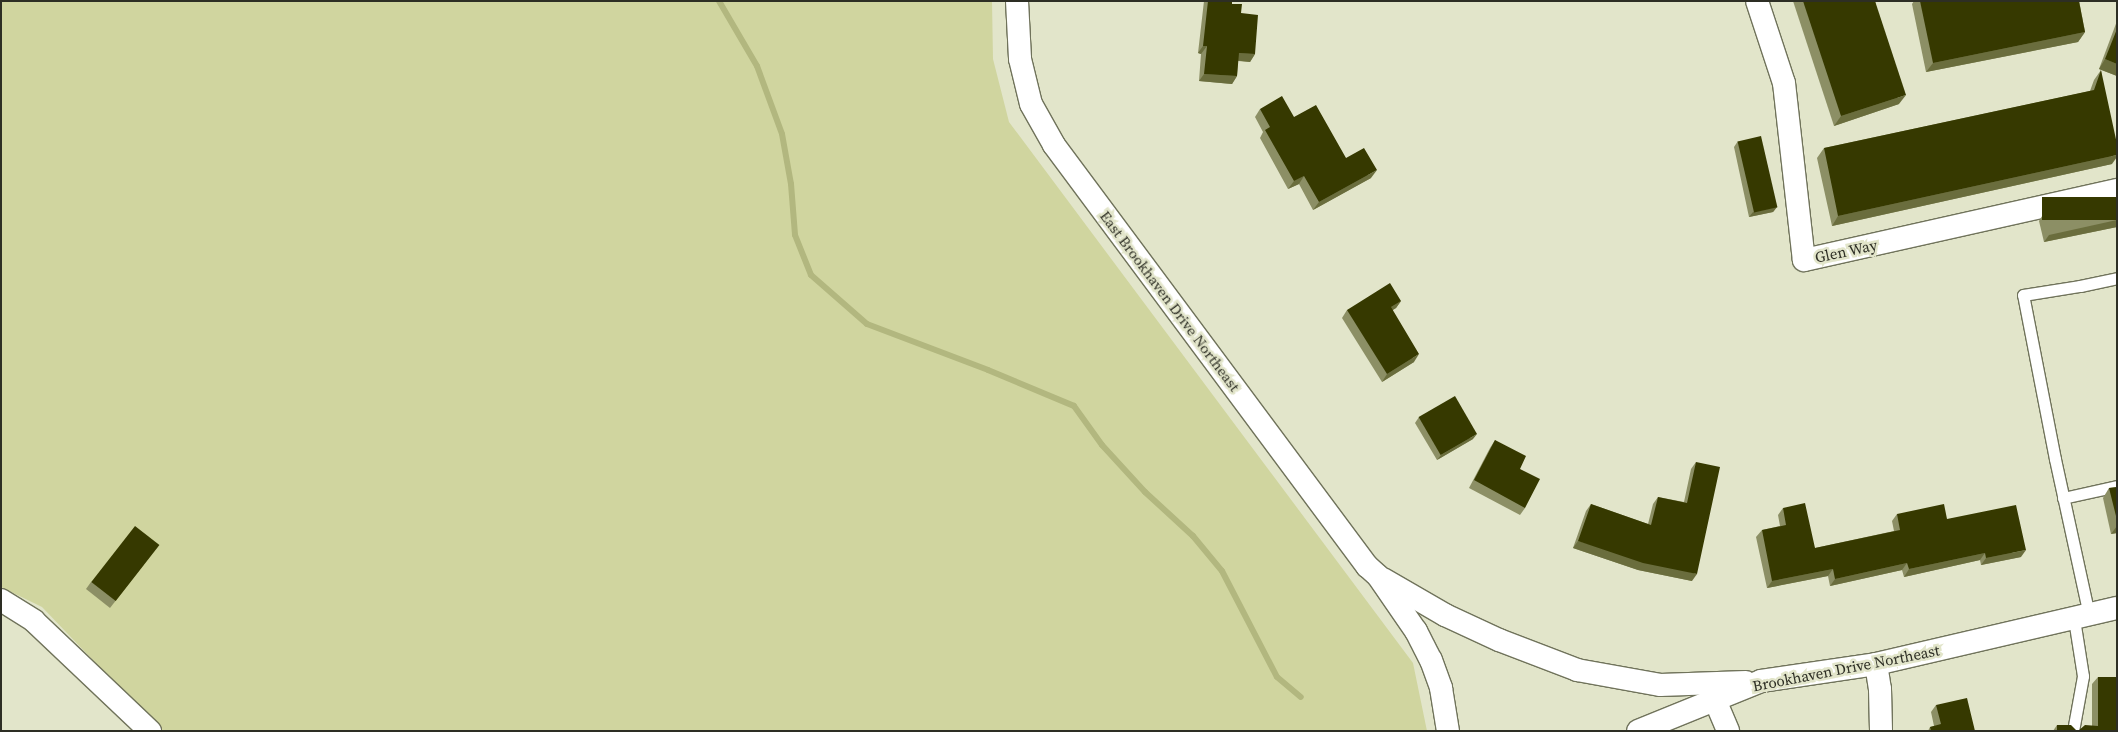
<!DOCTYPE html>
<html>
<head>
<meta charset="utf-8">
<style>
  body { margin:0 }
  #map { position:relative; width:2118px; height:732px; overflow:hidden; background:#e2e5ca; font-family:"Source Serif 4",serif }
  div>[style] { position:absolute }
  .green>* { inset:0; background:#d0d59f }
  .stream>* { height:6px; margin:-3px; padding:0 3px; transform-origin:3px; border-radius:3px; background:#b2b77f }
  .roads { filter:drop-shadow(1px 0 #70735b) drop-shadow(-1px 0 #70735b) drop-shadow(0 1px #70735b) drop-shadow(0 -1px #70735b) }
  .lane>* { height:11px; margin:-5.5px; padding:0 5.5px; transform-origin:5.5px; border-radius:5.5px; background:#fff }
  .street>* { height:22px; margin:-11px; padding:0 11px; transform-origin:11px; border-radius:11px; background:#fff }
  .wall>* { inset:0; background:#8c8f65 }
  .shaded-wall>* { inset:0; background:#6a6d3d }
  .building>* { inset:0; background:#363900; transform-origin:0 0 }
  span { translate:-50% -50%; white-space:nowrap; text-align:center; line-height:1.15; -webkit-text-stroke:5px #e2e5ca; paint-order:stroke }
  .street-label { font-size:15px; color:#2d2e24 }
  .frame { position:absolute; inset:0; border:2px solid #2d2e24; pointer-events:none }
</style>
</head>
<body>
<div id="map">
  <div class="green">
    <div style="clip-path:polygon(1px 1px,992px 1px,993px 59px,1009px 122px,1413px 663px,1427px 731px,161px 731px,42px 607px,1px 587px)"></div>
  </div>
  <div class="stream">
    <div style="left:719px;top:1px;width:75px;rotate:59.7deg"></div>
    <div style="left:757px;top:66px;width:72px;rotate:69.8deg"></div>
    <div style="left:782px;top:134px;width:51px;rotate:79.8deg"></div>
    <div style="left:791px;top:184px;width:51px;rotate:85.5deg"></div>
    <div style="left:795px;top:235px;width:43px;rotate:68.2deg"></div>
    <div style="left:811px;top:275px;width:74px;rotate:41.2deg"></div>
    <div style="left:867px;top:324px;width:129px;rotate:20.8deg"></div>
    <div style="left:988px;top:370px;width:93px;rotate:22.7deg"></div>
    <div style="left:1074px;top:406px;width:48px;rotate:54.3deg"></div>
    <div style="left:1102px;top:445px;width:64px;rotate:47.5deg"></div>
    <div style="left:1145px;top:492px;width:65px;rotate:42.5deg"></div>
    <div style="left:1193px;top:536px;width:45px;rotate:50.4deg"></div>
    <div style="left:1222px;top:571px;width:119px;rotate:62.6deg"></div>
    <div style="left:1277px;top:677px;width:31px;rotate:40deg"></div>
  </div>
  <div class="roads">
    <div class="lane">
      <div style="left:2063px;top:498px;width:55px;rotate:-12.5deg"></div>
      <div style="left:2089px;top:615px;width:160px;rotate:-102.3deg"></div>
      <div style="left:2055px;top:459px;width:167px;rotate:-101deg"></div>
      <div style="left:2023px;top:295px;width:58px;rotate:-9deg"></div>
      <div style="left:2080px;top:286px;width:38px;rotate:-12deg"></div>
      <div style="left:2073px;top:731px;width:56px;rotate:-79.7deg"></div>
      <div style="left:2083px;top:676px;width:58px;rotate:-99deg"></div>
    </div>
    <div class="street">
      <div style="left:1017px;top:1px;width:58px;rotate:87deg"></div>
      <div style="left:1020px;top:59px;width:46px;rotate:76.3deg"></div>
      <div style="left:1031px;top:104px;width:47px;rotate:60.7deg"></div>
      <div style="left:1054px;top:145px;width:525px;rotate:53.37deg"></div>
      <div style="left:1367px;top:566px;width:15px;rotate:42deg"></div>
      <div style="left:1378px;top:576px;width:67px;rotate:55.4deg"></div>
      <div style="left:1416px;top:631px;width:33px;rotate:63deg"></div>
      <div style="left:1431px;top:660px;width:30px;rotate:70deg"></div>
      <div style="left:1441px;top:688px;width:44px;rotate:80.8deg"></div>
      <div style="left:1757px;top:1px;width:86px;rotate:71.8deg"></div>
      <div style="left:1784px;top:83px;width:178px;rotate:83.6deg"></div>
      <div style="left:1804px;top:260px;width:321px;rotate:-12.6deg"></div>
      <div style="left:1383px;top:579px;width:72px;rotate:30.1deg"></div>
      <div style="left:1445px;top:615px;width:60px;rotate:24.8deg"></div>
      <div style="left:1499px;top:640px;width:84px;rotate:21deg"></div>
      <div style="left:1577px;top:670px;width:84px;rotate:10.2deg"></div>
      <div style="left:1660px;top:685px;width:86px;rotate:-2deg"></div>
      <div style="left:1px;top:600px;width:39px;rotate:32deg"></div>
      <div style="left:34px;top:621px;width:160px;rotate:43.5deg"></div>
      <div style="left:1876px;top:664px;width:25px;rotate:81deg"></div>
      <div style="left:1880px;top:689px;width:42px;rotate:88.6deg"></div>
      <div style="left:1715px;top:700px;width:34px;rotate:67deg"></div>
      <div style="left:1638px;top:731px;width:133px;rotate:-22.1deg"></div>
      <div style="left:1761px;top:681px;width:116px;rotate:-8.4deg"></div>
      <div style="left:1876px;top:664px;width:247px;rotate:-13.1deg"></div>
    </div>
  </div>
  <div class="wall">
    <div style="clip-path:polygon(1204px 1px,1232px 1px,1232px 4px,1241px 13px,1255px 54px,1250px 62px,1238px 61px,1237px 76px,1232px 84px,1199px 81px,1201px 54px,1198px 53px)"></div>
    <div style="clip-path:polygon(1793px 1px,1875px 1px,1899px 104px,1834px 126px)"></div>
    <div style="clip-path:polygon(1914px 1px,2079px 1px,2085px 32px,2078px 42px,1926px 72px,1912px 4px)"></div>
    <div style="clip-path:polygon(2117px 21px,2117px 76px,2099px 69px)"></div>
    <div style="clip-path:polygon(2101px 70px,2112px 164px,1832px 226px,1817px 158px,1824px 148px,2090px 91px,2094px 80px)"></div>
    <div style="clip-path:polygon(1260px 109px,1294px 117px,1371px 178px,1313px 210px,1299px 184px,1288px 189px,1260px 138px,1263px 132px,1255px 117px)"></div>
    <div style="clip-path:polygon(1738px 141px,1777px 207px,1773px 212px,1749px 217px,1734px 147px)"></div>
    <div style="clip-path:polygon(2117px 197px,2117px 227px,2044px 242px,2039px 221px,2044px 213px)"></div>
    <div style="clip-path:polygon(1401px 301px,1396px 308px,1392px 310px,1414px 362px,1382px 382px,1342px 318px,1347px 310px)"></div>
    <div style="clip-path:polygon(1419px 417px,1473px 439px,1437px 460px,1415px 423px)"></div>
    <div style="clip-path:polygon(1495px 440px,1520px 469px,1525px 508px,1520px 515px,1469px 488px,1490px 448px)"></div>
    <div style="clip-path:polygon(1696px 462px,1692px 581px,1638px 570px,1573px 548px,1586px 511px,1591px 504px,1648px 524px,1653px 504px,1658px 497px,1684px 502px,1691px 469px)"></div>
    <div style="clip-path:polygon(2117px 487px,2117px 533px,2111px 534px,2103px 498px,2109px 488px)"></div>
    <div style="clip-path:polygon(1783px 508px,1815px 548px,1894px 531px,1892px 521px,1897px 514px,1947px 519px,2021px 557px,1981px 565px,1980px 560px,1904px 577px,1902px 570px,1830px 586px,1828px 576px,1767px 588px,1756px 537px,1762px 530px,1780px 526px,1778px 515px)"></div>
    <div style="clip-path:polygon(159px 545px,110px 608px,86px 589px,91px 582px)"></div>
    <div style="clip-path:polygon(2098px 677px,2117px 731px,2092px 726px,2092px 684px)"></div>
    <div style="clip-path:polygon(1936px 705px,1975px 731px,1928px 731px,1930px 727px,1934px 726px,1931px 712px)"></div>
    <div style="clip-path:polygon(2057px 725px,2077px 731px,2053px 731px)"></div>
  </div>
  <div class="shaded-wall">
    <div style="clip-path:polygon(2085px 32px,2078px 42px,1926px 72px,1933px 63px)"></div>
    <div style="clip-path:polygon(1203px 46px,1207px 46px,1201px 54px,1198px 53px)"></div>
    <div style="clip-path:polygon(1239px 53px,1255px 54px,1250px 62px,1233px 60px)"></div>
    <div style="clip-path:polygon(2105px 59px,2117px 64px,2117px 76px,2099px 69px)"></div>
    <div style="clip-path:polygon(1204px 74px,1237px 76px,1232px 84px,1199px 81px)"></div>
    <div style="clip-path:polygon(1906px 95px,1899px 104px,1834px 126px,1841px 116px)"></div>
    <div style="clip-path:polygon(2117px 155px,2117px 157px,2112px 164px,1832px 226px,1838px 216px)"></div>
    <div style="clip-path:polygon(1377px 170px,1371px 178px,1313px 210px,1319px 202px)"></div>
    <div style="clip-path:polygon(1304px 176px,1299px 184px,1288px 189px,1294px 181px)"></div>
    <div style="clip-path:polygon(1777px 207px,1773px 212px,1749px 217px,1753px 212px)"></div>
    <div style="clip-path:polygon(2117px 220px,2117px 227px,2044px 242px,2049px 235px)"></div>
    <div style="clip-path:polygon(1401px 301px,1396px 308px,1385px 315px,1391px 307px)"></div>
    <div style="clip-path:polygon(1419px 354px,1414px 362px,1382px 382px,1387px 374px)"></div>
    <div style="clip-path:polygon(1477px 434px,1473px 439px,1437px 460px,1441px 455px)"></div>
    <div style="clip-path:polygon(2117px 526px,2117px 533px,2111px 534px)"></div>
    <div style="clip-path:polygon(1578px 541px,1697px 574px,1692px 581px,1638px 570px,1573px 548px)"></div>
    <div style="clip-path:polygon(2026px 550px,2021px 557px,1981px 565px,1986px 558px)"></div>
    <div style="clip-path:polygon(1985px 553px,1980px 560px,1904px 577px,1909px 569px)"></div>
    <div style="clip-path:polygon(1907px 563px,1902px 570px,1830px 586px,1835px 579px)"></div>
    <div style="clip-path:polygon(1833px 569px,1828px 576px,1767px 588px,1772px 581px)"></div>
  </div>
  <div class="building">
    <div style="clip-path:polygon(1208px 1px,1232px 1px,1232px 4px,1242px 4px,1241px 13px,1258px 15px,1255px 54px,1239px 53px,1237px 76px,1204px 74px,1207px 46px,1203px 46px)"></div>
    <div style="clip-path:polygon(1803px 1px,1875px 1px,1906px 95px,1841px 116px)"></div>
    <div style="clip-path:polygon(1920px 1px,2079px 1px,2085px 32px,1933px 63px)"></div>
    <div style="clip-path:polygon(2117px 29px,2117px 64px,2105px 59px)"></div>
    <div style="clip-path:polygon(2101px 70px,2117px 144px,2117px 155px,1838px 216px,1824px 148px,2094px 90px)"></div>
    <div style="clip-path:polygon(1282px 96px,1294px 117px,1316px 105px,1346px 158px,1364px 148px,1377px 170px,1319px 202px,1304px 176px,1294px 181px,1265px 130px,1270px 127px,1260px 109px)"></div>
    <div style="left:1761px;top:136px;width:73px;height:24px;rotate:77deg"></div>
    <div style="left:2117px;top:197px;width:23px;height:75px;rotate:90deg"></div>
    <div style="clip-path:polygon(1390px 283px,1401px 301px,1391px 307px,1419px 354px,1387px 374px,1347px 310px)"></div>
    <div style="left:1455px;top:396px;width:44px;height:42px;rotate:60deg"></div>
    <div style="clip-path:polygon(1495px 440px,1526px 456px,1520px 469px,1540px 479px,1525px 508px,1474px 480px)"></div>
    <div style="clip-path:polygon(1696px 462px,1720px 467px,1697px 574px,1643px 563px,1578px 541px,1591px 504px,1651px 525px,1658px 497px,1687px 503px)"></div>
    <div style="clip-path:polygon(2117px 487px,2117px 520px,2109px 488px)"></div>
    <div style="clip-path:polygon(1805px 503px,1815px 548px,1900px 530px,1897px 514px,1944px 504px,1947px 519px,2016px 505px,2026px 550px,1986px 558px,1985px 553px,1909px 569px,1907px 563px,1835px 579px,1833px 569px,1772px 581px,1762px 530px,1786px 525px,1783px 508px)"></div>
    <div style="left:135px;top:526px;width:31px;height:71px;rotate:38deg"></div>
    <div style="clip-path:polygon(2098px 677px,2117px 677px,2117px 731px,2078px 731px,2085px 725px,2098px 726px)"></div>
    <div style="clip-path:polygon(1967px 698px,1975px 731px,1931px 731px,1930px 727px,1941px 724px,1936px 705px)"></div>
    <div style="clip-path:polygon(2057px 725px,2071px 725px,2077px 731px,2057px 731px)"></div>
  </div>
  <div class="street-label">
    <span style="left:1846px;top:251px;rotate:-12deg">Glen Way</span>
    <span style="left:1170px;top:301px;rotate:53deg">East Brookhaven Drive Northeast</span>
    <span style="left:1846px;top:668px;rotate:-11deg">Brookhaven Drive Northeast</span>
  </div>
  <div class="frame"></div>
</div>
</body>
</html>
